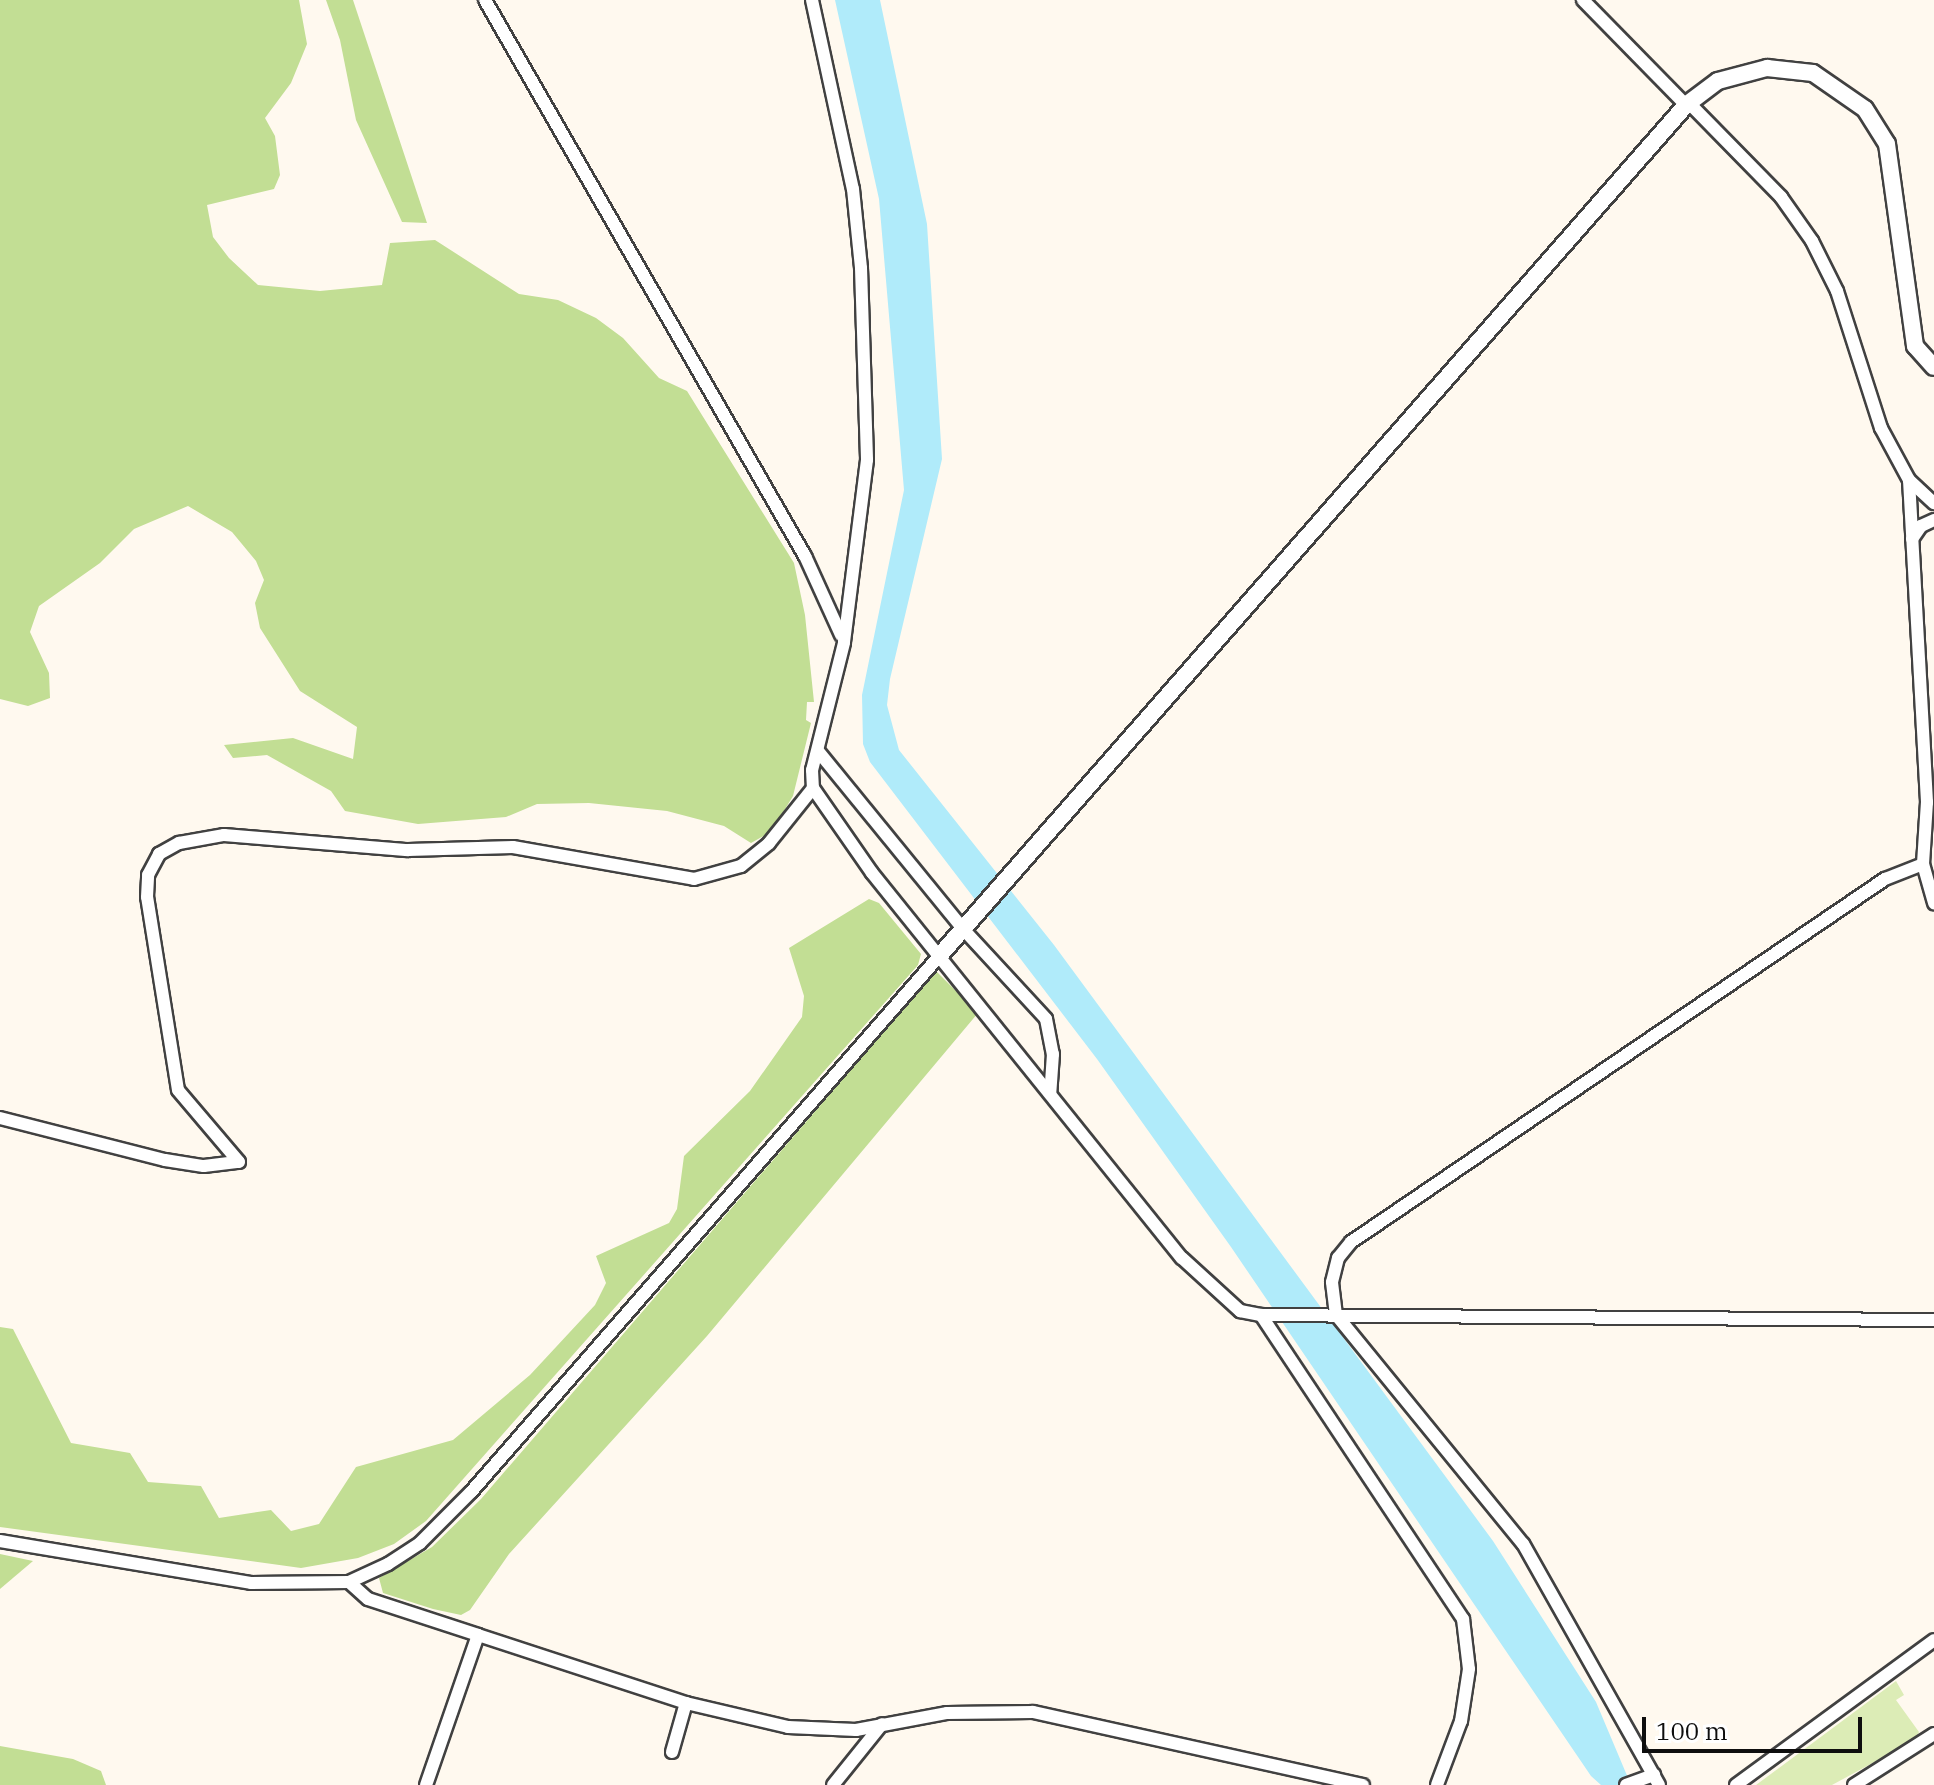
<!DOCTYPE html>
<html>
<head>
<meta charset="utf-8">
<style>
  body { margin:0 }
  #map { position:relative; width:1934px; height:1785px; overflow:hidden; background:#fff9ef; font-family:"IBM Plex Serif",serif }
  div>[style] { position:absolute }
  .green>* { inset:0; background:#dcecb6 }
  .forest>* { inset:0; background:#c2de94 }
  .water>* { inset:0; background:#b0ebfa }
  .roads { filter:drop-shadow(2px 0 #414141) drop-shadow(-2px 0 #414141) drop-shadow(0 2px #414141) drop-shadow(0 -2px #414141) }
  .minor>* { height:12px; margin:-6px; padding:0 6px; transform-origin:6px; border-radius:6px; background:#fff }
  .tertiary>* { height:16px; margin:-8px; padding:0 8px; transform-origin:8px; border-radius:8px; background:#fff }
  span { translate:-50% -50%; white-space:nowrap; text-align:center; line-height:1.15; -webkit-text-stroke:8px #fff; paint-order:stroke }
  .scale { position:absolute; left:1642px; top:1717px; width:220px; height:36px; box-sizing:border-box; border:4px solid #0e0e0e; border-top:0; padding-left:10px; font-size:24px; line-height:28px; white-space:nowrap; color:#0e0e0e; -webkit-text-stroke:6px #fff; paint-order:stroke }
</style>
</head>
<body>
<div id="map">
  <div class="green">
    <div style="clip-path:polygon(1896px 1681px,1904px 1695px,1896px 1700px,1919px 1732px,1915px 1740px,1832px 1785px,1756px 1785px)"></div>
  </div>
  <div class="forest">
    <div style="clip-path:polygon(0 0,299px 0,307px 44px,291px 83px,265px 118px,275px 136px,280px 175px,274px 189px,207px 205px,213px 237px,229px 258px,258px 285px,320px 291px,382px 285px,390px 243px,435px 240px,519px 294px,558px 300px,596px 318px,623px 338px,659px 378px,687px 391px,794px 563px,805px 615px,814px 702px,807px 702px,806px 720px,811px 723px,793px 796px,771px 832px,751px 843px,724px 826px,667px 811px,589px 803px,537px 804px,506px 817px,418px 824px,345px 811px,331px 791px,267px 755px,233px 758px,224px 745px,293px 738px,353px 759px,357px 727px,300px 691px,260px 628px,255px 603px,264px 580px,256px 561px,232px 532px,188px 506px,134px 529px,100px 563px,39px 606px,30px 632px,49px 673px,50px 698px,28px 706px,0 699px)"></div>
    <div style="clip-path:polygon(326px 0,353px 0,427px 223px,402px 222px,356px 120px,340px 40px)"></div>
    <div style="clip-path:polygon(869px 899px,879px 903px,921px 954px,918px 965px,426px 1521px,394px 1544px,358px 1558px,301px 1568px,0 1527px,0 1327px,13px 1329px,71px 1443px,130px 1453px,148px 1482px,201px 1486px,219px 1518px,271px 1510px,291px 1531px,319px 1524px,356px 1467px,453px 1440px,530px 1375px,595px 1305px,606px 1283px,596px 1256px,669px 1223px,677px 1209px,684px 1156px,750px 1091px,802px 1017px,804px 996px,789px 948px)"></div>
    <div style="clip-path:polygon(936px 971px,978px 1013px,707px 1336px,509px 1554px,470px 1610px,461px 1615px,433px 1609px,383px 1593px,379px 1578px,432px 1547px,481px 1499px)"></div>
    <div style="clip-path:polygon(0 1554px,33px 1561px,0 1589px)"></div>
    <div style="clip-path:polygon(0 1746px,73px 1759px,101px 1771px,106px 1785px,0 1785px)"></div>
  </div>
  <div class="water">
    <div style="clip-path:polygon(835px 0,880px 0,927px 224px,942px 459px,890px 679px,887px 705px,899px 750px,1054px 945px,1493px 1541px,1596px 1702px,1631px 1785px,1601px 1785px,1591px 1776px,1231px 1247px,1097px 1059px,870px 762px,863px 744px,862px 695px,904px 490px,879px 199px)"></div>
  </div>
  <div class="roads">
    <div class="minor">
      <div style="left:485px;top:0;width:642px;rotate:60.08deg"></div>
      <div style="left:805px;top:556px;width:87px;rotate:65.5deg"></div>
      <div style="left:812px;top:0;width:193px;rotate:77.8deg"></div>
      <div style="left:853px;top:189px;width:79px;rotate:84.2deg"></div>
      <div style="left:861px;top:268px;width:192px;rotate:88.2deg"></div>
      <div style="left:867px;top:460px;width:184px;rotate:97.2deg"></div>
      <div style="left:844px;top:643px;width:131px;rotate:104.1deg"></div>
      <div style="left:812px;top:770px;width:18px;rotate:87deg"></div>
      <div style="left:813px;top:788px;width:103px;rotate:55.2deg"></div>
      <div style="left:872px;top:873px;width:494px;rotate:51.2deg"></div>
      <div style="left:1182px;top:1258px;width:79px;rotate:42.4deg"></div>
      <div style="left:1240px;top:1311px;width:21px;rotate:11deg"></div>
      <div style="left:1261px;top:1315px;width:673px;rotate:0.43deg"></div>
      <div style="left:1583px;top:0;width:147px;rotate:45.6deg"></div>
      <div style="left:1689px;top:103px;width:132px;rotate:45.6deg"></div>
      <div style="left:1781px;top:197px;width:54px;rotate:54.8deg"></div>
      <div style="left:1812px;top:241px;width:56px;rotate:63.4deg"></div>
      <div style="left:1837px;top:291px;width:144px;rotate:72.2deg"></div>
      <div style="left:1881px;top:428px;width:59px;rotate:61.7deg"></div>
      <div style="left:1909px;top:480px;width:34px;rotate:43deg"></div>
      <div style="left:1909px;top:480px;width:323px;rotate:86.8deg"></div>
      <div style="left:1927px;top:802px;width:62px;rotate:93.7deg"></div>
      <div style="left:1912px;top:539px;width:16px;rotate:-55deg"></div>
      <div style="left:1921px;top:526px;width:14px;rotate:-25deg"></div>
      <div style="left:818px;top:751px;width:231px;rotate:50.8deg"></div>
      <div style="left:964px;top:930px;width:121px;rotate:47.3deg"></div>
      <div style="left:1046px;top:1019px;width:36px;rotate:79deg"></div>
      <div style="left:1053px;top:1054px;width:39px;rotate:94deg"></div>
      <div style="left:0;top:1118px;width:170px;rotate:14.3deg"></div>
      <div style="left:165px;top:1160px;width:39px;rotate:9deg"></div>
      <div style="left:204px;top:1166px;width:35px;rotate:-7deg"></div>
      <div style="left:239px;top:1162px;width:94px;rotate:-130.3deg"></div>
      <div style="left:178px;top:1090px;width:195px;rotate:-99.1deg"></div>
      <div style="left:147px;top:897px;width:22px;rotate:-87deg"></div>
      <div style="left:148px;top:875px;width:24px;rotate:-62deg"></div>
      <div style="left:159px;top:854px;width:23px;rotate:-29deg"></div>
      <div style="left:179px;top:843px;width:46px;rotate:-10.1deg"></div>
      <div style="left:224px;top:835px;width:185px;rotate:4.7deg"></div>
      <div style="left:408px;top:850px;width:105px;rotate:-1.6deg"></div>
      <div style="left:513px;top:847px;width:184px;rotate:10deg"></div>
      <div style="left:694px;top:879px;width:49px;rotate:-15.5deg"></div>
      <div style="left:741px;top:866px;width:36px;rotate:-39deg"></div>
      <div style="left:769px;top:843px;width:70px;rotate:-51.3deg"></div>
      <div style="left:1261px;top:1315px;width:365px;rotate:56.4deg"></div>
      <div style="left:1463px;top:1619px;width:50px;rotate:83.2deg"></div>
      <div style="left:1469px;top:1669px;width:53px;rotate:98.7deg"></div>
      <div style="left:1461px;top:1721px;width:68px;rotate:110.6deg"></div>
      <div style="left:0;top:1541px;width:254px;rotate:9.5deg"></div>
      <div style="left:251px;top:1583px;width:98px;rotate:-0.6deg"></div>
      <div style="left:349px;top:1582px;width:43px;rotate:-24.8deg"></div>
      <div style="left:388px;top:1564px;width:38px;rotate:-33deg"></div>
      <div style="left:420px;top:1543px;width:72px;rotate:-45deg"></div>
      <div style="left:471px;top:1492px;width:714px;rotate:-48.86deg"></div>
      <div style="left:349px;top:1582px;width:25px;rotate:42deg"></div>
      <div style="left:368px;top:1599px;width:116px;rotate:18.1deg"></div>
      <div style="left:478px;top:1635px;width:159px;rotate:109.1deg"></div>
      <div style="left:478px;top:1635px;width:219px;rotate:18.1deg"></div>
      <div style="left:686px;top:1703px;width:105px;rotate:13.2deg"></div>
      <div style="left:788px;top:1727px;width:68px;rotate:2.5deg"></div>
      <div style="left:856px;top:1730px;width:93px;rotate:-10.6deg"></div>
      <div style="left:947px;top:1713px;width:86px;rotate:-0.7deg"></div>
      <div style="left:1033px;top:1712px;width:338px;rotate:12.5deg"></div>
      <div style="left:672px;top:1752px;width:51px;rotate:-74.1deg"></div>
      <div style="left:833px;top:1785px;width:78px;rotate:-51.2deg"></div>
      <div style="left:1626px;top:1785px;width:30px;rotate:-20deg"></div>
      <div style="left:1659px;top:1785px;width:277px;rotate:-119.4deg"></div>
      <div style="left:1523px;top:1544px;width:296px;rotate:-129.2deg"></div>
      <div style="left:1336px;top:1315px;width:33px;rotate:-97deg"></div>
      <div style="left:1332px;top:1282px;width:25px;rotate:-76deg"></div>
      <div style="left:1338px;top:1258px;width:21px;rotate:-51deg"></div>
      <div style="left:1351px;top:1242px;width:646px;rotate:-34.21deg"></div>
      <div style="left:1885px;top:879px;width:41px;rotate:-21.5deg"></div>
      <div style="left:1923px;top:864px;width:41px;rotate:74.2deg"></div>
      <div style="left:1736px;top:1785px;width:245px;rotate:-36.2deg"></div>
      <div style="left:1854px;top:1785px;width:95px;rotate:-32.5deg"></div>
    </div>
    <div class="tertiary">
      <div style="left:941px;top:954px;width:1130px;rotate:-48.73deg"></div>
      <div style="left:1686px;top:105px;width:40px;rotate:-37deg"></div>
      <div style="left:1718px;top:81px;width:51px;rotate:-14.9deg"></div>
      <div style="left:1767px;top:68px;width:46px;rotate:6.2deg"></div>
      <div style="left:1813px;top:73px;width:63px;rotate:34.7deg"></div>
      <div style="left:1865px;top:109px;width:41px;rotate:57.8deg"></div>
      <div style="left:1887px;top:144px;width:204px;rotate:82.1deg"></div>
      <div style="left:1915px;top:346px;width:28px;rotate:48deg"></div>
    </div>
  </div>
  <div class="scale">100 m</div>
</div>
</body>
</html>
